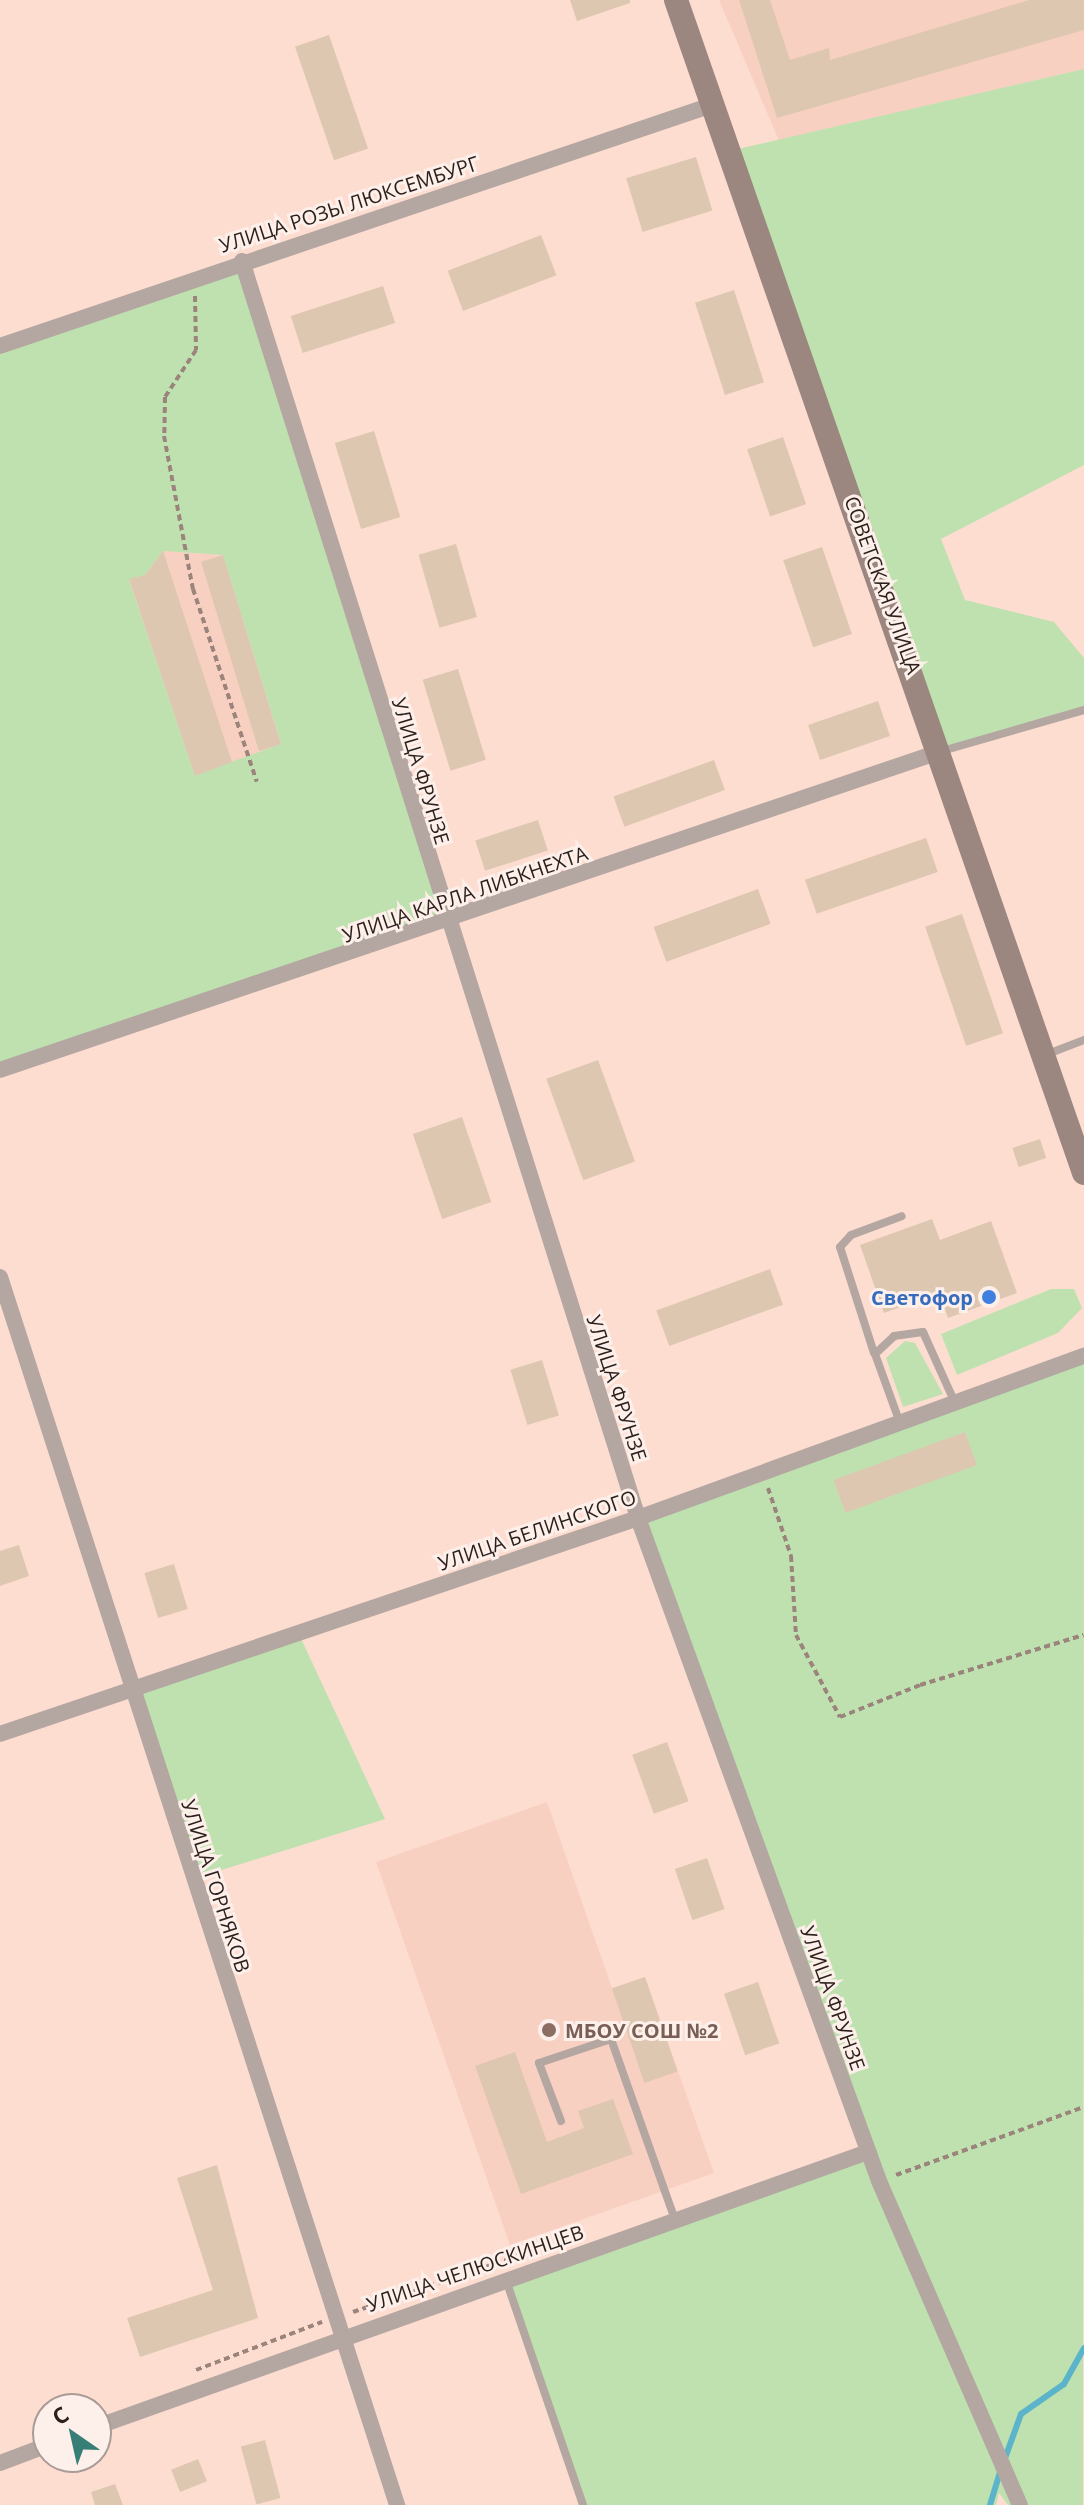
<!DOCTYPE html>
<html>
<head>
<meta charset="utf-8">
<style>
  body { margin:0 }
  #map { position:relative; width:1084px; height:2505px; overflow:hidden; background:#feddd1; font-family:"Open Sans",sans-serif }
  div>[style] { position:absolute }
  .built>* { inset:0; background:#f8d0c1 }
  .green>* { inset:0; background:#bfe1b0 }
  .stream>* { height:6px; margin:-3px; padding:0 3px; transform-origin:3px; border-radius:3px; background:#5cb4ca }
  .building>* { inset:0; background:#dec7b1; transform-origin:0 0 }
  .path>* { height:4px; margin-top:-2px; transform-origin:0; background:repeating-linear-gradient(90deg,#9b847c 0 6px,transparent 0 10px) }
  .lane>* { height:8px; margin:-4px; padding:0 4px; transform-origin:4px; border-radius:4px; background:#b4a6a1 }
  .street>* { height:16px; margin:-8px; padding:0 8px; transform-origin:8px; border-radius:8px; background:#b4a6a1 }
  .secondary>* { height:24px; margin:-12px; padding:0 12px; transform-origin:12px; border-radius:12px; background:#9c8780 }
  .dots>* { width:22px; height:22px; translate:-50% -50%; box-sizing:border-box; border:4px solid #fdefea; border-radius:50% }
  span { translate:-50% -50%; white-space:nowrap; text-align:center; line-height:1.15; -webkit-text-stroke:6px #fdefea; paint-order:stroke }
  .street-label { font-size:20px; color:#2a1f1a }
  .shop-label { font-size:20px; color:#366cbe; font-weight:700 }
  .right { translate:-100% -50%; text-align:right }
  .education-label { font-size:20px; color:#785e54; font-weight:700 }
  .left { translate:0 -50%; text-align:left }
  .north { position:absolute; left:32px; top:2393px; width:80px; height:80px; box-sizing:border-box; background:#fdefea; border:2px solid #a99c97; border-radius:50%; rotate:326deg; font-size:22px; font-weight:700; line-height:32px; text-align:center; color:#2a1f1a }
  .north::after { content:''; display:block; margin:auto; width:28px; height:36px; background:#377e76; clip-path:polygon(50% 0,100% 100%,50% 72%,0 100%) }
</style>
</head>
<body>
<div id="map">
  <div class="built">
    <div style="clip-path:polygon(719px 0,1084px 0,1084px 69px,780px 143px)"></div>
    <div style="clip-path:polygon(163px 551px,223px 555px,282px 744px,195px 776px,129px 579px)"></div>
    <div style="clip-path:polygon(547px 1802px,612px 1988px,645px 1977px,714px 2173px,510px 2245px,376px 1862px)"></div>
  </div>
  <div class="green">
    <div style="clip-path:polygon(1084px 69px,1084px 465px,941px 539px,965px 600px,1054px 622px,1084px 658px,1084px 710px,942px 751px,729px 151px)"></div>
    <div style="clip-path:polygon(evenodd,242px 261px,446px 923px,0 1070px,0 346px,242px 261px,163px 551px,223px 555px,281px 744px,195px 775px,129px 580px,145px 575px,163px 551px)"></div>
    <div style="clip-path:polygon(1051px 1289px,1074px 1289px,1082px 1308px,1058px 1333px,957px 1375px,941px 1334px)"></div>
    <div style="clip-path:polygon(905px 1341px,915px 1343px,943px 1394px,903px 1407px,886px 1358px)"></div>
    <div style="clip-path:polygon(1084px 1356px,1083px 2505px,1008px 2505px,999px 2493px,996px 2505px,583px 2505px,506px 2280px,868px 2151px,638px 1518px)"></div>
    <div style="clip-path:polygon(298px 1632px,385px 1819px,193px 1879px,132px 1688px)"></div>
  </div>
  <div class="stream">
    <div style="left:1004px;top:2461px;width:50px;rotate:-70.1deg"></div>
    <div style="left:1021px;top:2414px;width:52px;rotate:-34.9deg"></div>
    <div style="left:1064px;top:2384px;width:41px;rotate:-60.9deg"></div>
    <div style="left:990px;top:2505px;width:34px;rotate:-73deg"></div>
  </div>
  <div class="building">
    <div style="clip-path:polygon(570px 0,630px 0,630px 3px,577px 21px)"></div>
    <div style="clip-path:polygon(739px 0,770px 0,790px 60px,829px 48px,830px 60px,1029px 0,1084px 0,1084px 30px,777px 118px)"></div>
    <div style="left:329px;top:35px;width:120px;height:36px;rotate:71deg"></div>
    <div style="left:696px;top:157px;width:56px;height:73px;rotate:73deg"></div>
    <div style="left:541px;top:235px;width:43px;height:100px;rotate:69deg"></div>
    <div style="left:383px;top:286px;width:39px;height:97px;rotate:72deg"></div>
    <div style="left:734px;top:290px;width:97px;height:41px;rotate:72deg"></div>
    <div style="left:374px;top:431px;width:90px;height:41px;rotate:73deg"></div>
    <div style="left:783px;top:437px;width:71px;height:38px;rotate:71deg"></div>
    <div style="left:456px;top:544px;width:76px;height:39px;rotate:74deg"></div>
    <div style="left:822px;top:547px;width:92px;height:41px;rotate:71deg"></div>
    <div style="clip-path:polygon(163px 551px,232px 762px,195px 776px,129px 579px,145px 575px)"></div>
    <div style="left:223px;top:555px;width:198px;height:23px;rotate:73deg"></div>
    <div style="left:458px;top:669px;width:95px;height:37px;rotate:73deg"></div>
    <div style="left:878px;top:701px;width:37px;height:74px;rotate:71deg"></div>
    <div style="left:714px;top:760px;width:32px;height:107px;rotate:70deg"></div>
    <div style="left:538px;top:820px;width:32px;height:66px;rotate:72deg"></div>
    <div style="left:926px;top:838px;width:36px;height:128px;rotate:71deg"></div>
    <div style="left:758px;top:889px;width:37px;height:111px;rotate:70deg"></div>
    <div style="left:962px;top:914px;width:126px;height:39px;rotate:71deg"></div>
    <div style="left:598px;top:1060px;width:108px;height:55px;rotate:70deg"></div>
    <div style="left:462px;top:1117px;width:90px;height:52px;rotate:71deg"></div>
    <div style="left:1040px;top:1139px;width:20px;height:29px;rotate:72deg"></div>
    <div style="clip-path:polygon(932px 1219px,940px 1240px,991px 1221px,1017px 1293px,948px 1318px,939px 1293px,884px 1313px,860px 1245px)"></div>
    <div style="left:770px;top:1269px;width:38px;height:121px;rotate:70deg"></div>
    <div style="left:542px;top:1360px;width:58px;height:33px;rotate:73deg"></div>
    <div style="left:965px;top:1432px;width:35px;height:140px;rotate:70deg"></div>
    <div style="clip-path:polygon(19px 1545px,29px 1576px,0 1586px,0 1551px)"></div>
    <div style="left:174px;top:1564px;width:47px;height:31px;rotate:73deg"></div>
    <div style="left:667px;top:1742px;width:63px;height:37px;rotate:70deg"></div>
    <div style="left:707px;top:1858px;width:54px;height:34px;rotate:71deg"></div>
    <div style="left:645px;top:1977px;width:100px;height:35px;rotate:71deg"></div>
    <div style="left:758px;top:1982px;width:65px;height:36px;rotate:71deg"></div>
    <div style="clip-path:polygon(515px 2052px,547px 2142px,584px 2128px,578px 2111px,613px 2099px,633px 2154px,521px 2194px,475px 2066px)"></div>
    <div style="clip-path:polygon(217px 2165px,258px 2318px,140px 2357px,127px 2318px,213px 2290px,177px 2178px)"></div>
    <div style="left:265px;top:2440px;width:60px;height:25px;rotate:75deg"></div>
    <div style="left:198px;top:2459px;width:24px;height:29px;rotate:68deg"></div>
    <div style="clip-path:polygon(115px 2484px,123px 2505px,95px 2505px,91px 2492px)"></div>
  </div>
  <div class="path">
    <div style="left:195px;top:296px;width:54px;rotate:88.9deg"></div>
    <div style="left:196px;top:350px;width:56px;rotate:123.4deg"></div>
    <div style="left:165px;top:397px;width:39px;rotate:91deg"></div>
    <div style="left:164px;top:436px;width:156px;rotate:79.3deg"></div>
    <div style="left:193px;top:589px;width:203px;rotate:71.7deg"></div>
    <div style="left:768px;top:1488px;width:72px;rotate:71.3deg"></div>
    <div style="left:791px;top:1556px;width:79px;rotate:86.4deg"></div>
    <div style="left:796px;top:1635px;width:93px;rotate:61.8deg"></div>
    <div style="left:840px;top:1717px;width:86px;rotate:-21.8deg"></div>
    <div style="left:920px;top:1685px;width:171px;rotate:-17deg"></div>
    <div style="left:896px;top:2175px;width:200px;rotate:-19.9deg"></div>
    <div style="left:353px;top:2312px;width:180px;rotate:-18.8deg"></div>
    <div style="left:196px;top:2370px;width:135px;rotate:-20.9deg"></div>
  </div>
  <div class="lane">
    <div style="left:942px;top:751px;width:148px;rotate:-16.1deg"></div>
    <div style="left:1045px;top:1055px;width:42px;rotate:-21deg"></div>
    <div style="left:874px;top:1353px;width:111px;rotate:-107.8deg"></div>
    <div style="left:840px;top:1247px;width:16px;rotate:-47deg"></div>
    <div style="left:851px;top:1235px;width:54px;rotate:-20.4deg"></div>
    <div style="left:900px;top:1423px;width:73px;rotate:-109.9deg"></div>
    <div style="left:875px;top:1354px;width:26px;rotate:-43deg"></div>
    <div style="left:894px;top:1336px;width:29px;rotate:-8deg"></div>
    <div style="left:923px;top:1332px;width:78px;rotate:65.7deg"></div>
    <div style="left:561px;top:2121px;width:62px;rotate:-110.8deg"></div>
    <div style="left:539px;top:2063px;width:76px;rotate:-18.4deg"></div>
    <div style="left:611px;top:2039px;width:192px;rotate:70.5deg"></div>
    <div style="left:506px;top:2280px;width:238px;rotate:71.1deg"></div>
  </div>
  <div class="street">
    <div style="left:242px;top:261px;width:1318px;rotate:72.51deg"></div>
    <div style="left:638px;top:1518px;width:705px;rotate:70.02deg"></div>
    <div style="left:879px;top:2181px;width:353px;rotate:66.5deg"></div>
    <div style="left:0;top:346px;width:752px;rotate:-18.7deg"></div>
    <div style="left:0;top:1070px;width:995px;rotate:-18.71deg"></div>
    <div style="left:0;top:1277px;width:1291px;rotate:72.08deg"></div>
    <div style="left:0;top:1734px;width:674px;rotate:-18.7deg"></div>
    <div style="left:638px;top:1518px;width:475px;rotate:-20deg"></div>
    <div style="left:96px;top:2427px;width:820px;rotate:-19.61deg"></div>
    <div style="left:0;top:2463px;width:51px;rotate:-20.6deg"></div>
  </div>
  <div class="secondary">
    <div style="left:676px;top:0;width:1242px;rotate:70.82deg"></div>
  </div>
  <div class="dots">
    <div style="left:989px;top:1297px;background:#3f7fe0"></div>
    <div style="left:549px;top:2030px;background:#8d6e63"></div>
  </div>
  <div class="street-label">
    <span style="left:349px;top:204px;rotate:-18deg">УЛИЦА РОЗЫ ЛЮКСЕМБУРГ</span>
    <span style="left:883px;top:585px;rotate:70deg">СОВЕТСКАЯ УЛИЦА</span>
    <span style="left:421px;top:771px;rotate:73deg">УЛИЦА ФРУНЗЕ</span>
    <span style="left:465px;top:894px;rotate:-19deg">УЛИЦА КАРЛА ЛИБКНЕХТА</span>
    <span style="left:617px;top:1388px;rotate:72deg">УЛИЦА ФРУНЗЕ</span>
    <span style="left:537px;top:1530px;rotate:-19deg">УЛИЦА БЕЛИНСКОГО</span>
    <span style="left:216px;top:1886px;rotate:72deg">УЛИЦА ГОРНЯКОВ</span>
    <span style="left:833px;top:1998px;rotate:70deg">УЛИЦА ФРУНЗЕ</span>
    <span style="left:475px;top:2268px;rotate:-19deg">УЛИЦА ЧЕЛЮСКИНЦЕВ</span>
  </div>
  <div class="shop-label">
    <span class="right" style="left:973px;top:1297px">Светофор</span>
  </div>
  <div class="education-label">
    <span class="left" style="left:565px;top:2030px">МБОУ СОШ №2</span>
  </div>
  <div class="north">С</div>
</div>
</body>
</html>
